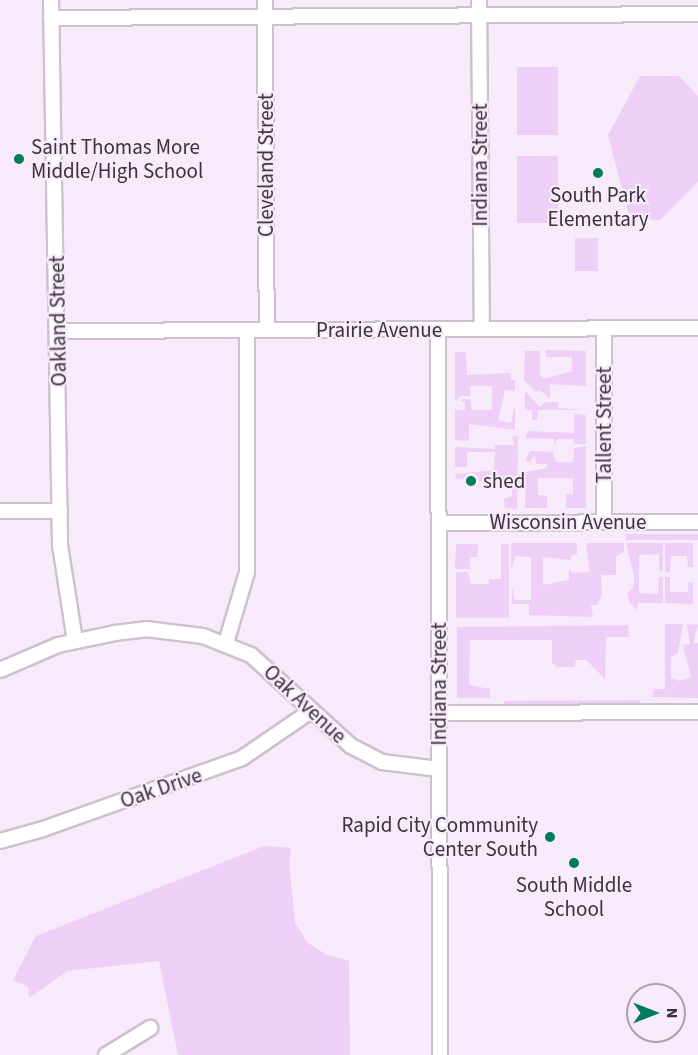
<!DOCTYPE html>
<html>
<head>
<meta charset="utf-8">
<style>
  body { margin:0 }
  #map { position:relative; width:698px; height:1055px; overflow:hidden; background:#f7eafa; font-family:"Source Sans 3",sans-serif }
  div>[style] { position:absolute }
  .green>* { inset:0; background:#efcef8; transform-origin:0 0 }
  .roads { filter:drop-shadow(2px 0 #cdc1d0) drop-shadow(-2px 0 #cdc1d0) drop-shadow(0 2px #cdc1d0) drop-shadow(0 -2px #cdc1d0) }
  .minor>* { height:14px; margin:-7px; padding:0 7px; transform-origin:7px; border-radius:7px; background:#fff }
  .dots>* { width:16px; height:16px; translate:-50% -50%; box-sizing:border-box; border:3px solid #f7eafa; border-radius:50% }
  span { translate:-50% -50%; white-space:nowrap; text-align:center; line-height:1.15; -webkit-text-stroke:4.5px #f7eafa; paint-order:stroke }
  .poi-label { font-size:21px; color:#39343a }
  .left { translate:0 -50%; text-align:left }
  .right { translate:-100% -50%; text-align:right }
  .street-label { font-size:21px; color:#39343a }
  .north { position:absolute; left:626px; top:983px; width:60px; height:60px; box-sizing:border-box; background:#f7eafa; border:2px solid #aba1ad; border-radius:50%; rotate:90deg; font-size:16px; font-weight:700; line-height:24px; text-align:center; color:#39343a }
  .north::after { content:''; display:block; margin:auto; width:21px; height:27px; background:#007c5b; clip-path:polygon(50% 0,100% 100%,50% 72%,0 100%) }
</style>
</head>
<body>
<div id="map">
  <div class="green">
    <div style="left:517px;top:67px;width:41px;height:68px"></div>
    <div style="clip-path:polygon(640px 76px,679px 76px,698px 96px,698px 182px,660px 220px,630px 219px,608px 135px)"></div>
    <div style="left:517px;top:156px;width:41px;height:67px"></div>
    <div style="left:575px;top:238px;width:23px;height:33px"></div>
    <div style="clip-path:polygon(546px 350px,586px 351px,586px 386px,550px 384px,550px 398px,539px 390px,536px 392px,524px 380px,525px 351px,540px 351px,540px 375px,544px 379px,572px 371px,572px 357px,546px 357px)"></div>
    <div style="clip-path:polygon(455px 352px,466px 352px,467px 375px,510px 373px,511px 380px,515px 380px,515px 390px,505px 390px,498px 421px,511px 423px,515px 404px,515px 430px,469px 424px,469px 441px,455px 440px,455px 410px,465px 410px,465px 402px,460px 400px,470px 399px,472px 410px,492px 410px,492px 386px,470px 386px,470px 396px,461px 396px,455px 402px)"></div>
    <div style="clip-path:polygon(525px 391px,540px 407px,546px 402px,558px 402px,558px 408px,586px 410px,538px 410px,537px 420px,532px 420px,532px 410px,525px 410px)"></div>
    <div style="clip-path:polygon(574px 414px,586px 415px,586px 444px,574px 444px,573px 439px,557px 439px,554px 447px,554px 439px,525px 438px,528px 431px,574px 433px)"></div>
    <div style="clip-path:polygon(518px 436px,517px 509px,505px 508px,504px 499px,512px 496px,511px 484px,456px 479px,455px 474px,494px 470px,495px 452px,467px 452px,467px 467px,455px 467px,455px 447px,495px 449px,495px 445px,515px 445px,512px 437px)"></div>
    <div style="clip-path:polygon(586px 446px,586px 508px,566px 508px,566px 494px,573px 494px,573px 478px,538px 478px,538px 495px,547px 496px,547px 508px,525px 508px,526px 472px,547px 468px,547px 464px,536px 464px,535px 455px,530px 462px,525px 461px,530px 451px,553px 452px,556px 462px,573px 462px,574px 448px)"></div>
    <div style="left:626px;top:534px;width:72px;height:6px"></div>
    <div style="clip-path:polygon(511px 543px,577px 543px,577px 554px,571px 555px,571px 560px,543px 557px,543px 585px,569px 580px,569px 568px,572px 573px,590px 572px,586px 543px,624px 543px,624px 552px,616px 556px,616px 575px,601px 575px,602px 595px,597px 605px,591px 605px,593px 617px,529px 615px,529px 604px,512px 604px,512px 587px,515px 600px,531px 600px,531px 557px,515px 556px,511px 570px)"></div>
    <div style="clip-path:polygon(626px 543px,663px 543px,663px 571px,659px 571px,659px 554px,639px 555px,639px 593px,658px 594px,659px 577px,663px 577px,663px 603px,638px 603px,637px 610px,630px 603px,627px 594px,634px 586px,634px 576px)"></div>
    <div style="clip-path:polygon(665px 543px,693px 543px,693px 567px,688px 567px,687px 556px,671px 556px,670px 572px,665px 572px)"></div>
    <div style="clip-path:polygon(456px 544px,478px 544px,477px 557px,470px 557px,470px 569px,455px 569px)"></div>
    <div style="clip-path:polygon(501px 544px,509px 544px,509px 618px,456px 618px,456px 572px,468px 572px,471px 584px,489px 584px,489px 579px,501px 579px)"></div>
    <div style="clip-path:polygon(665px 577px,670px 577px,670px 592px,688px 592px,688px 582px,693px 582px,693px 604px,665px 603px)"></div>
    <div style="clip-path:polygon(665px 624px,683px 624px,678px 653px,671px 657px,671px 678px,679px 681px,691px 677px,683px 645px,690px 644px,687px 624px,698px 625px,693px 643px,698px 643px,698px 698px,652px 697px,654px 689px,665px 689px)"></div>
    <div style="clip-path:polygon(628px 625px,629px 637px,606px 637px,605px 679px,586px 660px,576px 660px,574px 667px,557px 667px,552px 663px,552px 640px,470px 640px,469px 685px,490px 689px,490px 698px,457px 698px,457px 627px)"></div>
    <div style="clip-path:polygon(641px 700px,638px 706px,504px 705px,504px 701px)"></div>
    <div style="clip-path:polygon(264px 846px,291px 848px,289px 863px,295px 923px,308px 943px,327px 955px,349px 961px,350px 1055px,178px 1055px,159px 961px,67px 971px,29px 998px,28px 987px,13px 980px,36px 936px)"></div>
  </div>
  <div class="roads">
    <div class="minor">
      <div style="left:51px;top:0;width:545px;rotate:89.05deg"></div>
      <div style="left:60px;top:545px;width:97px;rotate:81.1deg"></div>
      <div style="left:265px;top:0;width:330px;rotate:89.7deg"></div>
      <div style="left:479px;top:0;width:329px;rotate:89.5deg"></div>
      <div style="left:51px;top:18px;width:647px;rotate:-0.35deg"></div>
      <div style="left:438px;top:329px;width:726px;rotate:89.84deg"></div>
      <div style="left:59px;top:331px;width:639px;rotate:-0.27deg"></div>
      <div style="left:0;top:511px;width:60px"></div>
      <div style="left:604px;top:522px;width:193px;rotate:-90deg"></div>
      <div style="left:439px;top:523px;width:259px;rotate:-0.2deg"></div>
      <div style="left:226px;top:643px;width:74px;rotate:-73.5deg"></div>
      <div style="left:247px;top:572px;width:242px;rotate:-90deg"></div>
      <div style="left:0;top:670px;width:63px;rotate:-23.3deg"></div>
      <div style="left:58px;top:645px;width:58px;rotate:-11.9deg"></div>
      <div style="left:115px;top:633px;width:31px;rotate:-7deg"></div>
      <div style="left:146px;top:629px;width:57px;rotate:7deg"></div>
      <div style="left:203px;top:636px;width:52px;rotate:21.6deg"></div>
      <div style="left:251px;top:655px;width:135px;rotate:42.3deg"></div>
      <div style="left:351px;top:746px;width:35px;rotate:27deg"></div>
      <div style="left:382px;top:762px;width:57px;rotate:7deg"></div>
      <div style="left:439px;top:713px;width:259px;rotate:-0.2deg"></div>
      <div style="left:0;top:841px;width:45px;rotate:-15.6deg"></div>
      <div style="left:43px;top:829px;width:211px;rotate:-19.6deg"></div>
      <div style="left:242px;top:758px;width:83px;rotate:-34.3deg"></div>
      <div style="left:106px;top:1055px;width:52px;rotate:-31.5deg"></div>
    </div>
  </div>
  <div class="dots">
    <div style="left:19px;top:159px;background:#007c5b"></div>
    <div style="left:598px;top:173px;background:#007c5b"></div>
    <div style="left:471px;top:481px;background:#007c5b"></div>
    <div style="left:550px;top:837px;background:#007c5b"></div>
    <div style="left:574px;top:863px;background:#007c5b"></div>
  </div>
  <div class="poi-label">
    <span class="left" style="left:31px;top:159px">Saint Thomas More<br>Middle/High School</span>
    <span style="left:598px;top:207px">South Park<br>Elementary</span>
    <span class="left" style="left:483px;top:481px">shed</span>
    <span class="right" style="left:538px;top:837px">Rapid City Community<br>Center South</span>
    <span style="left:574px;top:897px">South Middle<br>School</span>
  </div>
  <div class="street-label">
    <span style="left:266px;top:165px;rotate:-90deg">Cleveland Street</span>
    <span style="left:480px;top:165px;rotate:-90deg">Indiana Street</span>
    <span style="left:58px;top:321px;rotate:-91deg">Oakland Street</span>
    <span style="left:379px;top:330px">Prairie Avenue</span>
    <span style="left:604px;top:425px;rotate:-90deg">Tallent Street</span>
    <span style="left:568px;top:522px">Wisconsin Avenue</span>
    <span style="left:439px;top:684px;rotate:-90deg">Indiana Street</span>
    <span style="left:305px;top:704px;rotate:43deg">Oak Avenue</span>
    <span style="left:161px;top:788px;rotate:-19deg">Oak Drive</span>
  </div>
  <div class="north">N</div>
</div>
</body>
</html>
